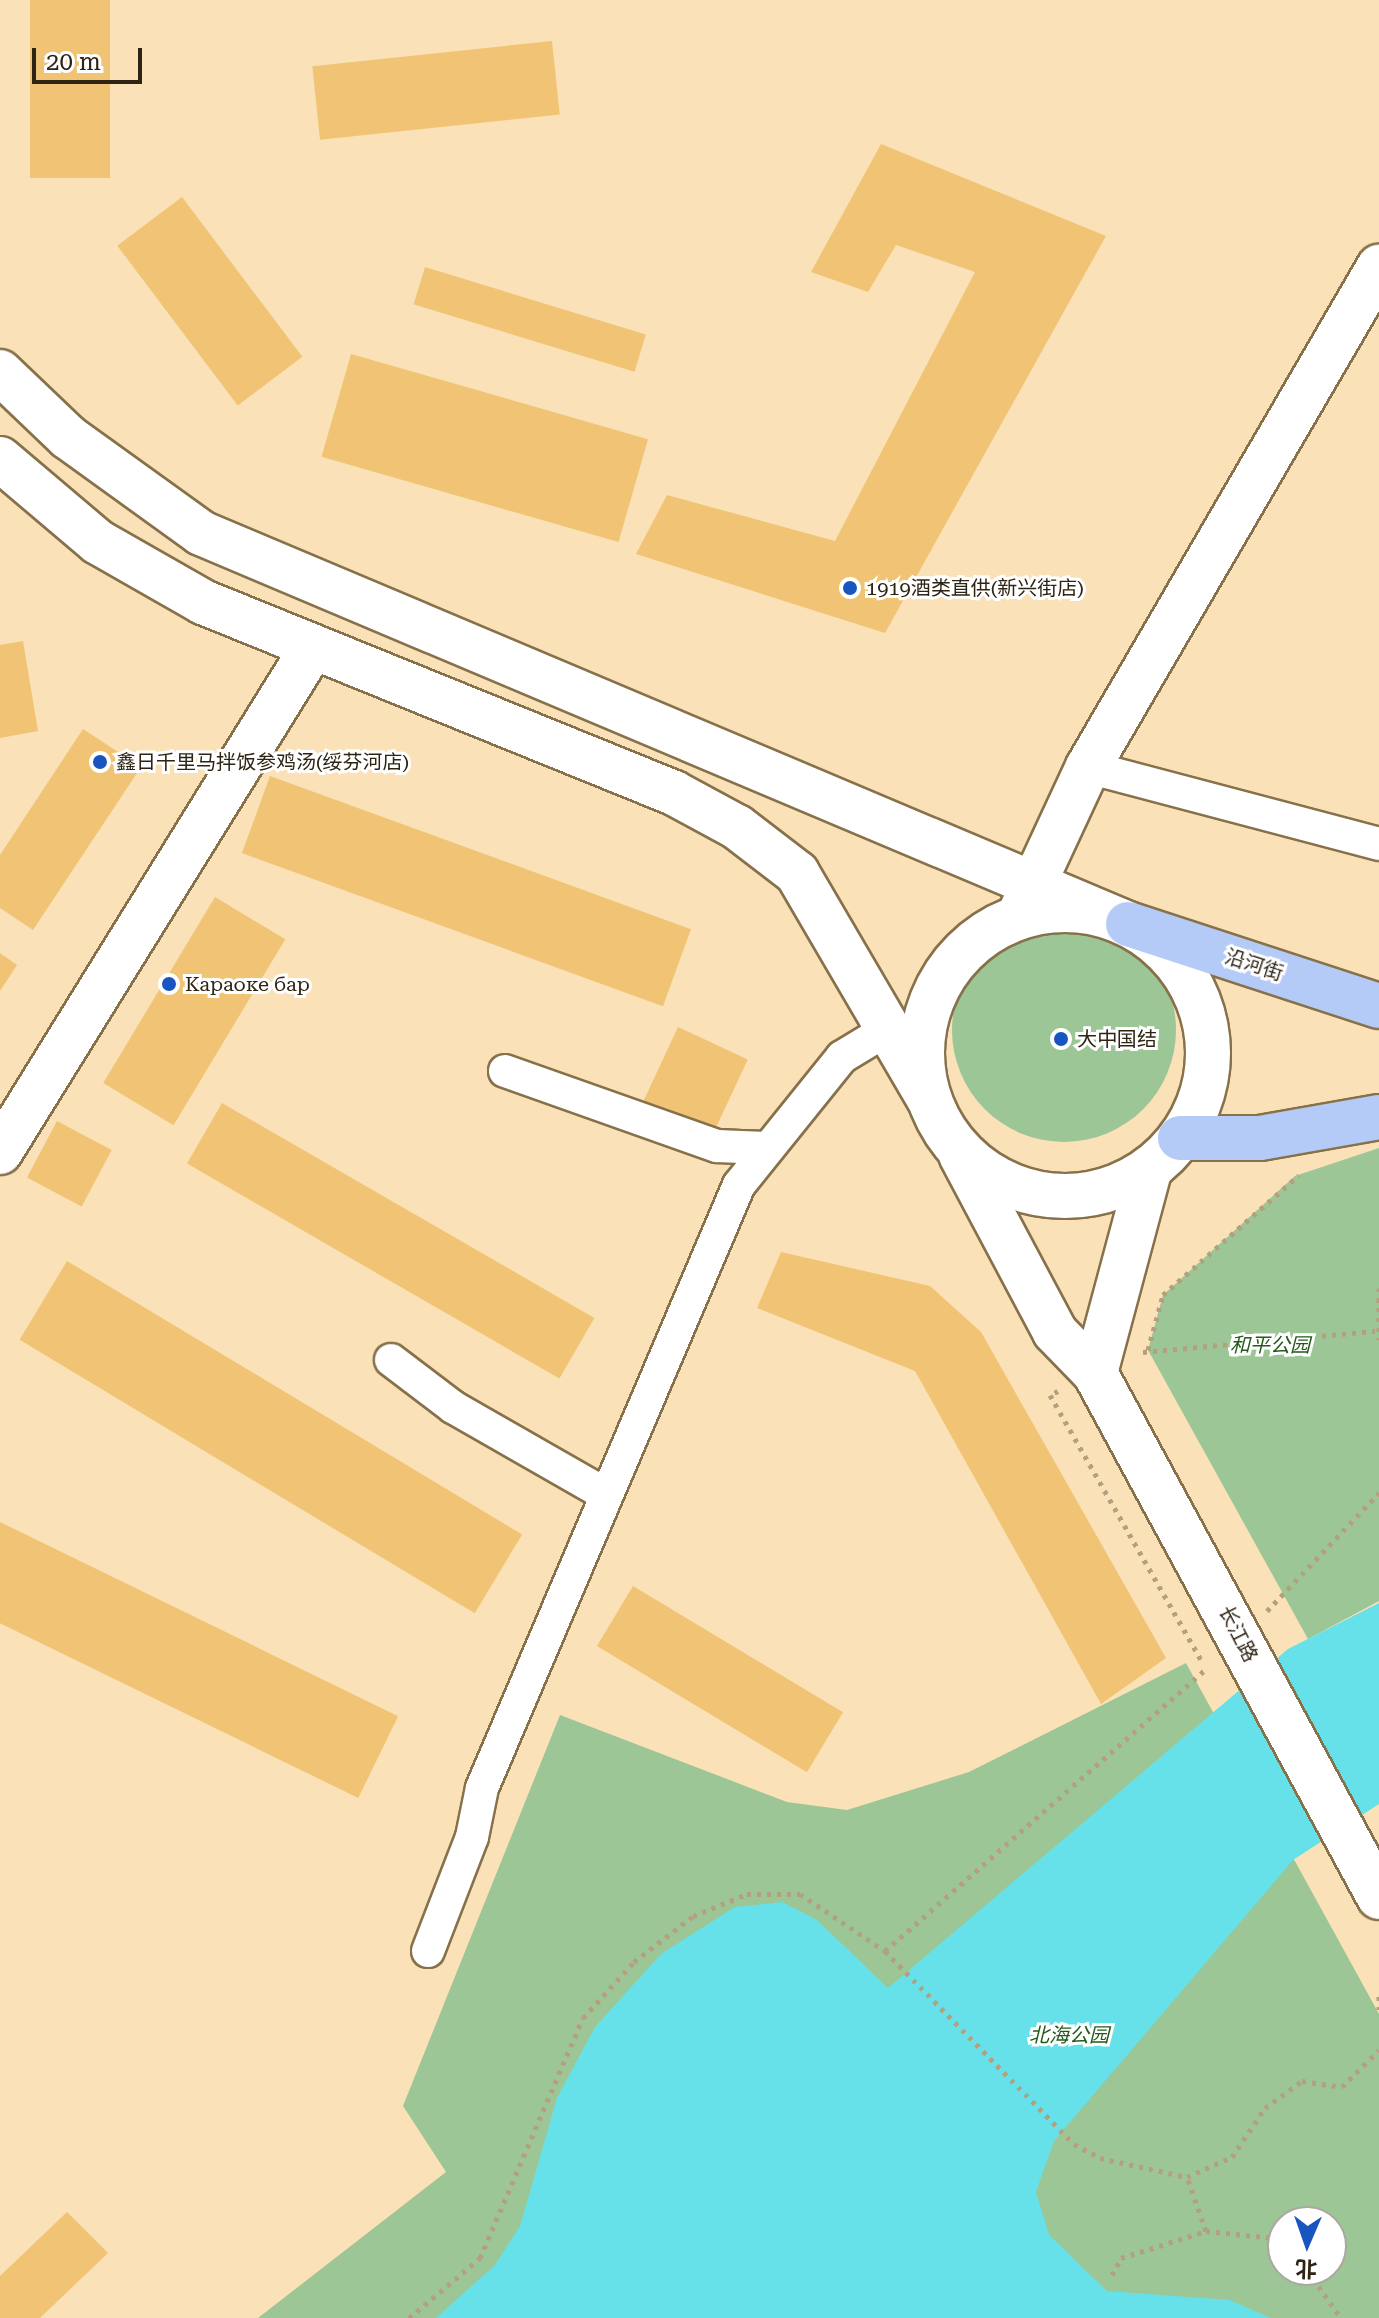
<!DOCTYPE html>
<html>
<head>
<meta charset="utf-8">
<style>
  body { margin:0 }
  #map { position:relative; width:1379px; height:2318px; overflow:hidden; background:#fae1b7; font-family:"Roboto Serif","Noto Sans SC",serif }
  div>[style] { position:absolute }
  .green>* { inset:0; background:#9cc695 }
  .round { border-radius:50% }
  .water>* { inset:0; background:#66e1e9 }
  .building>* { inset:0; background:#f0c474; transform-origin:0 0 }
  .path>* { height:5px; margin-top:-2.5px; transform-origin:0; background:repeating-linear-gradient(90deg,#b3a07f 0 4px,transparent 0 10px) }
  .roads { filter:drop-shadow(2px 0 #87714a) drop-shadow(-2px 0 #87714a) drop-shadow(0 2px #87714a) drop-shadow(0 -2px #87714a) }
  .street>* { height:32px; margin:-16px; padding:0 16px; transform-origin:16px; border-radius:16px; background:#fff }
  .secondary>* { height:44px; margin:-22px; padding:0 22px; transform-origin:22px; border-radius:22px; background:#fff }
  .secondary>.ring { margin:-22px; padding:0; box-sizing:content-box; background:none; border:44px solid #fff; border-radius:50% }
  .primary>* { height:44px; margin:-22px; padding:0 22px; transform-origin:22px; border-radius:22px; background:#b3cbf6 }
  .dots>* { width:22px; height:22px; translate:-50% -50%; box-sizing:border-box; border:4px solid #fff; border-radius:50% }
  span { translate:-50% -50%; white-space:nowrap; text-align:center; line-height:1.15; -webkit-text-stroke:6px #fff; paint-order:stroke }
  .poi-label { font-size:20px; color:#2d2414 }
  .left { translate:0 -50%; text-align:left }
  .street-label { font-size:20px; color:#2d2414 }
  .park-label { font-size:20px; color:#235a1a; font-style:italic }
  .north { position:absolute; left:1267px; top:2206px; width:80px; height:80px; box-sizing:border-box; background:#fff; border:2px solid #aba7a1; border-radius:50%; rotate:182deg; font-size:22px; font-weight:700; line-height:32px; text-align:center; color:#2d2414 }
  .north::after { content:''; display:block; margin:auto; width:28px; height:36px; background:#1855c1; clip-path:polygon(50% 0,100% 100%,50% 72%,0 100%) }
  .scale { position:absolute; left:32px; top:48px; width:110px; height:36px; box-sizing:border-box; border:4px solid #2d2414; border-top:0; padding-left:10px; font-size:24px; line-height:28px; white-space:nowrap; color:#2d2414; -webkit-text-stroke:6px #fff; paint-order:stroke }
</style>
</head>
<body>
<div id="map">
  <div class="green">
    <div class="round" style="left:952px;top:918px;width:224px;height:224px"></div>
    <div style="clip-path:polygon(1379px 1148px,1379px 1601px,1308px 1639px,1148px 1350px,1163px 1295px,1295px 1176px)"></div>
    <div style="clip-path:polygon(evenodd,1186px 1663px,1379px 2014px,1379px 2318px,258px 2318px,446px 2172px,403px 2106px,560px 1715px,787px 1802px,847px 1810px,969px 1772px,1186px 1663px,1283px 2222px,1331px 2222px,1331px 2270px,1283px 2270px,1283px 2222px)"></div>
  </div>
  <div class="water">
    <div style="clip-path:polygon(1379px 1603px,1379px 1804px,1293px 1860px,1054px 2141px,1036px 2192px,1049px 2235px,1107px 2291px,1230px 2300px,1270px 2318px,436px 2318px,495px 2265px,520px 2226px,557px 2098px,595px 2027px,661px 1954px,735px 1907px,782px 1902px,817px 1920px,888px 1988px,1288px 1649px)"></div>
  </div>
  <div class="building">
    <div style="left:30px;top:0;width:80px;height:178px"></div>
    <div style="left:552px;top:41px;width:74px;height:241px;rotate:84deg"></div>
    <div style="clip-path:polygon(881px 144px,1106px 236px,885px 633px,636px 554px,667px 495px,835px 541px,975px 272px,896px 245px,868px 292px,811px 272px)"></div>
    <div style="left:182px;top:197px;width:200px;height:81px;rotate:53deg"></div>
    <div style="left:425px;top:267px;width:231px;height:39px;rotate:17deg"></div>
    <div style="left:351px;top:354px;width:309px;height:107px;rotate:16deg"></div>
    <div style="clip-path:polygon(23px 641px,38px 731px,0 738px,0 645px)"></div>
    <div style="clip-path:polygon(83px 729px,141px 767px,33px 930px,0 908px,0 855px)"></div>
    <div style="left:270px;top:776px;width:448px;height:82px;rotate:20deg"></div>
    <div style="left:215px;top:897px;width:82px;height:217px;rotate:31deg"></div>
    <div style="clip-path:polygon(0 953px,17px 965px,0 991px)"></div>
    <div style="left:678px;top:1027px;width:77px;height:82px;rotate:25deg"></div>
    <div style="left:222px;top:1103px;width:430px;height:70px;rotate:30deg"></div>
    <div style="left:57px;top:1121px;width:62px;height:64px;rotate:28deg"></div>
    <div style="clip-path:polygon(781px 1252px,930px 1286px,981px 1332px,1166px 1658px,1101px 1704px,915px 1371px,757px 1308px)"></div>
    <div style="left:67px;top:1261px;width:531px;height:92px;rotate:31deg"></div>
    <div style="left:0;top:1522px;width:443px;height:91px;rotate:26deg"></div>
    <div style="left:633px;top:1586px;width:245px;height:70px;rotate:31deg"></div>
    <div style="clip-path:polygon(67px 2212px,108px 2253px,40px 2318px,0 2318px,0 2276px)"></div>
  </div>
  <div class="path">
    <div style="left:1379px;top:1288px;width:52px;rotate:90deg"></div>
    <div style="left:1148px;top:1350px;width:57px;rotate:-74.7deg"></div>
    <div style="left:1163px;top:1295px;width:181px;rotate:-41.4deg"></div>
    <div style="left:1143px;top:1352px;width:233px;rotate:-5.2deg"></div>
    <div style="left:1058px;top:1391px;width:9px;rotate:153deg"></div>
    <div style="left:1050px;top:1395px;width:305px;rotate:60.3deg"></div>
    <div style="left:1267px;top:1611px;width:163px;rotate:-46.5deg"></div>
    <div style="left:885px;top:1951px;width:427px;rotate:-41.3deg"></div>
    <div style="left:1379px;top:1996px;width:17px;rotate:90deg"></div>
    <div style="left:1206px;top:2231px;width:57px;rotate:-109.4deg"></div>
    <div style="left:1187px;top:2177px;width:49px;rotate:-24deg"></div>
    <div style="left:1232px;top:2157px;width:59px;rotate:-56deg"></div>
    <div style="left:1265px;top:2108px;width:46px;rotate:-36.1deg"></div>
    <div style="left:1302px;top:2081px;width:40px;rotate:8.5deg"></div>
    <div style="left:1342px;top:2087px;width:52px;rotate:-45deg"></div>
    <div style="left:1307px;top:2270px;width:59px;rotate:54.7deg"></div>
    <div style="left:1112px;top:2275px;width:19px;rotate:-62deg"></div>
    <div style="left:1121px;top:2258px;width:89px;rotate:-17.6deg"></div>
    <div style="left:1206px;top:2231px;width:77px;rotate:5.9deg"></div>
    <div style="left:409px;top:2318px;width:93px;rotate:-40.2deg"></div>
    <div style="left:480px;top:2258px;width:261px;rotate:-66.8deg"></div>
    <div style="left:583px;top:2018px;width:76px;rotate:-47.7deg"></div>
    <div style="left:634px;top:1962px;width:75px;rotate:-37.9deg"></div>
    <div style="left:693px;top:1916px;width:58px;rotate:-22.2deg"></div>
    <div style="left:747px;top:1894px;width:53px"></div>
    <div style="left:800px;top:1894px;width:102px;rotate:33.8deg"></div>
    <div style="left:885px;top:1951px;width:270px;rotate:45.6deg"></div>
    <div style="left:1074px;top:2144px;width:30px;rotate:28deg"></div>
    <div style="left:1100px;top:2158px;width:89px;rotate:12.3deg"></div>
  </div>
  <div class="roads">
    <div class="street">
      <div style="left:1088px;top:767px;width:301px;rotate:14.8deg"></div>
      <div style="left:505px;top:1071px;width:225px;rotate:19.5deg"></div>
      <div style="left:717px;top:1146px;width:49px;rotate:2.3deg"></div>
      <div style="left:391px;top:1360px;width:78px;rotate:37.2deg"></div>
      <div style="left:453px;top:1407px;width:175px;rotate:29.8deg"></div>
      <div style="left:428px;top:1951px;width:122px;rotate:-68.9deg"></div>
      <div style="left:472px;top:1837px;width:50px;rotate:-78.5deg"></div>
      <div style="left:482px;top:1788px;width:655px;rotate:-66.92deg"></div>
      <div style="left:739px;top:1185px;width:164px;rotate:-51.2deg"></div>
      <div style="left:842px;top:1057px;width:56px;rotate:-31.1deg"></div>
    </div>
    <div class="secondary">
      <div style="left:0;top:372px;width:94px;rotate:43.7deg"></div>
      <div style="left:68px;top:437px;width:164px;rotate:35.8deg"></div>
      <div style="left:201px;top:533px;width:1006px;rotate:22.87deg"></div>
      <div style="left:0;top:459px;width:128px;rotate:40.3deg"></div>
      <div style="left:98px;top:542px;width:121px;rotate:29.7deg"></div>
      <div style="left:203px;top:602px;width:508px;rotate:22.07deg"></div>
      <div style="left:674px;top:793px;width:72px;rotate:28.4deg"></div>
      <div style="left:737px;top:827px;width:76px;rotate:37.5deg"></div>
      <div style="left:797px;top:873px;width:262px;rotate:59.7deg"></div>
      <div style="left:1022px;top:909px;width:157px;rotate:-65.1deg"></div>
      <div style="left:1088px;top:767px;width:579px;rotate:-59.8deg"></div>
      <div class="ring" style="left:922px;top:910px;width:242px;height:242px"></div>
      <div style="left:0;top:1152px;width:591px;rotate:-58.22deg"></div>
      <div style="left:961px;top:1155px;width:200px;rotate:62deg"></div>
      <div style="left:1055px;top:1332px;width:57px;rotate:45.7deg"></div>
      <div style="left:1095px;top:1373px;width:596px;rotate:61.54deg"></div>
      <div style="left:1095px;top:1373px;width:212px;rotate:-75deg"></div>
    </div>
    <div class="primary">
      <div style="left:1128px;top:924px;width:264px;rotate:18.1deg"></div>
      <div style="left:1180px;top:1138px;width:80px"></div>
      <div style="left:1260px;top:1138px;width:121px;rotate:-10deg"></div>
    </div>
  </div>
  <div class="dots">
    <div style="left:850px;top:588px;background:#1855c1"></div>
    <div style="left:100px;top:762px;background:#1855c1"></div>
    <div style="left:169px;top:984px;background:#1855c1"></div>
    <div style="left:1061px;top:1039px;background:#1855c1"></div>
  </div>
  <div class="poi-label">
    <span class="left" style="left:866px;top:588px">1919酒类直供(新兴街店)</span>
    <span class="left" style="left:116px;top:762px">鑫日千里马拌饭参鸡汤(绥芬河店)</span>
    <span class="left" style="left:185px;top:984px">Караоке бар</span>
    <span class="left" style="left:1077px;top:1039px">大中国结</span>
  </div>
  <div class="street-label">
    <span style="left:1254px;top:965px;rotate:18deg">沿河街</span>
    <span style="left:1238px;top:1634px;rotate:63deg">长江路</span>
  </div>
  <div class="park-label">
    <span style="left:1270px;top:1345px">和平公园</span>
    <span style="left:1069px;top:2035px">北海公园</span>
  </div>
  <div class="north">北</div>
  <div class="scale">20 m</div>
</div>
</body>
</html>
